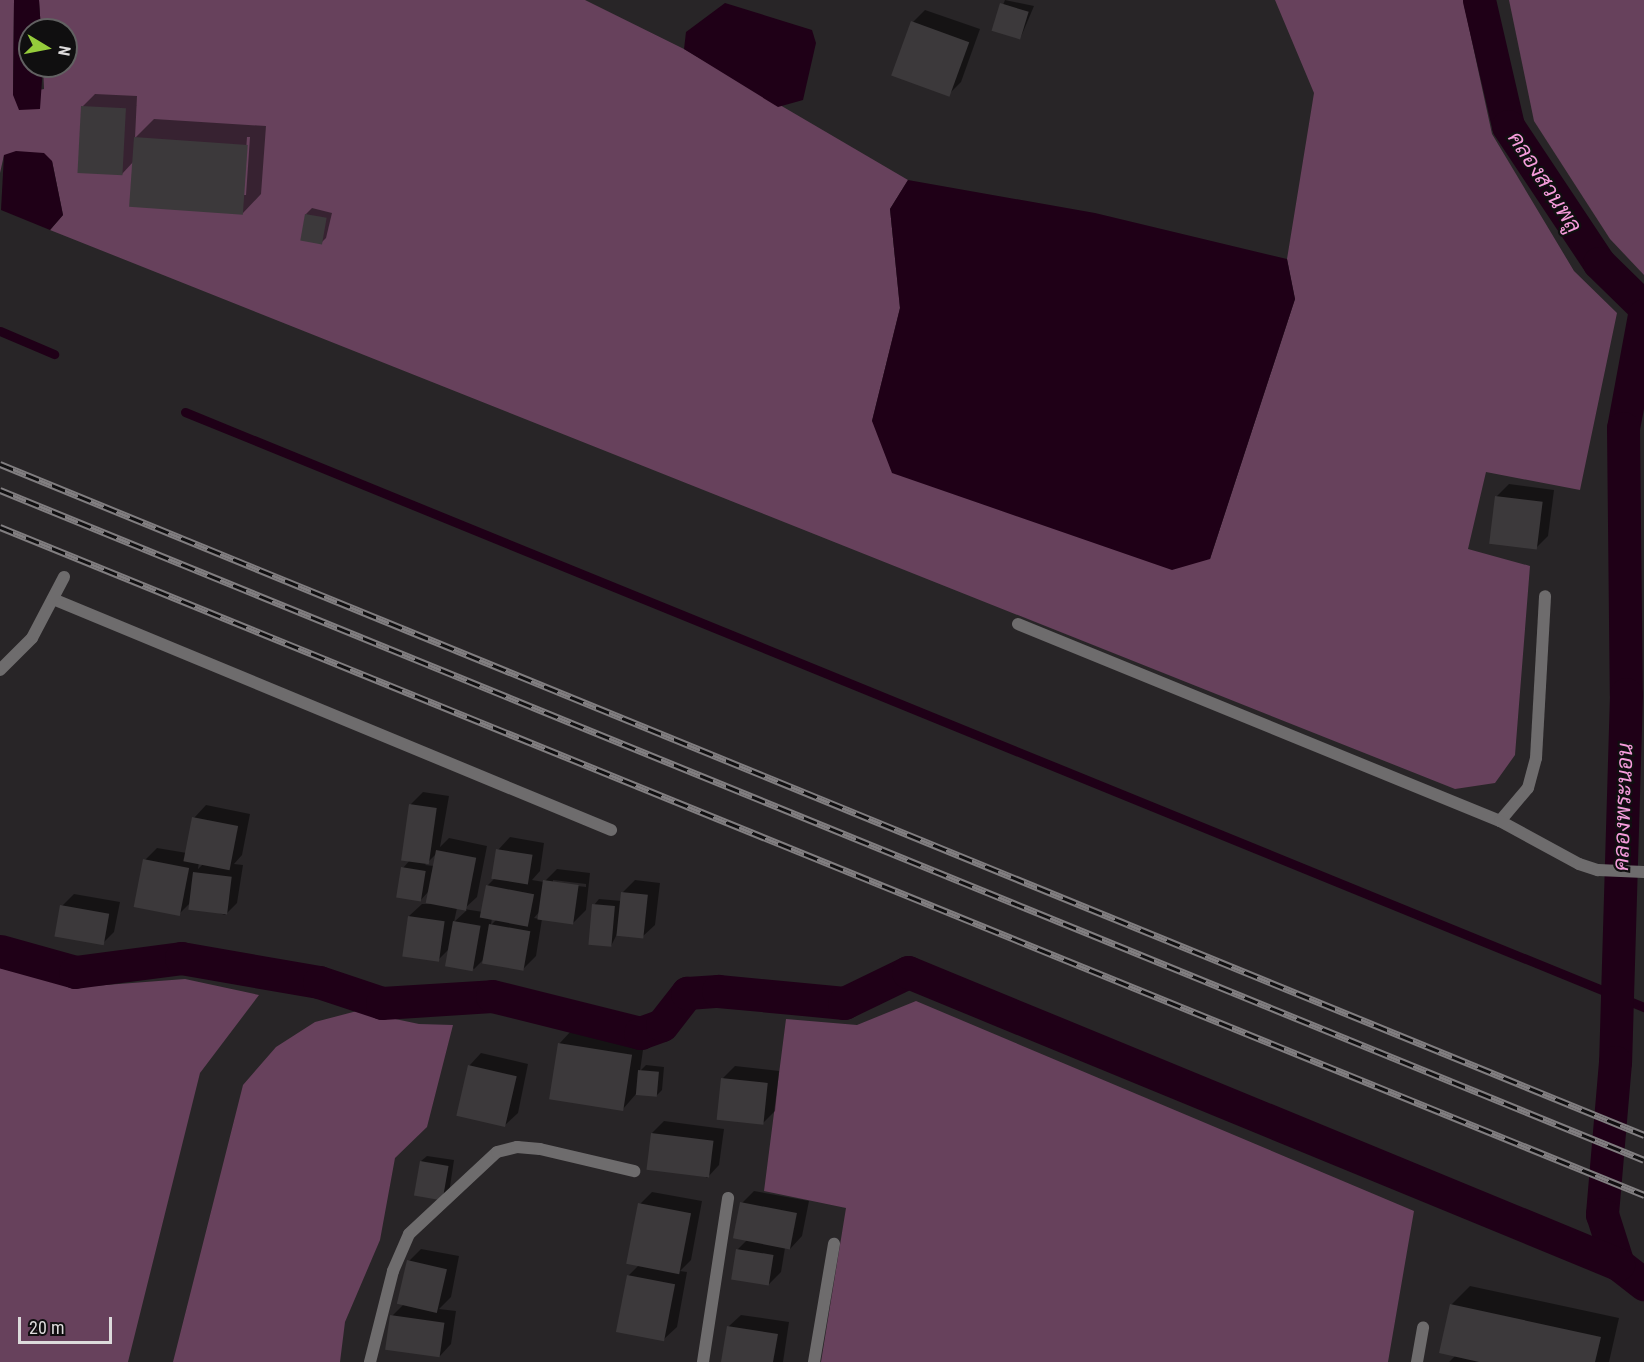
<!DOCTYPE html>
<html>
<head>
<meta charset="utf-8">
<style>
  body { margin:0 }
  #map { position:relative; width:1644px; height:1362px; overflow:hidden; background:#282527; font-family:"Roboto Condensed",Sarabun,sans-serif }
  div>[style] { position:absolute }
  .green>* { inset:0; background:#67415c }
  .water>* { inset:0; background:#1f0017 }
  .shadow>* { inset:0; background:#0007 }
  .stream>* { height:9px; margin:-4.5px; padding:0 4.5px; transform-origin:4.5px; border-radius:4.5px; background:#1f0017 }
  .canal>* { height:33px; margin:-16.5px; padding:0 16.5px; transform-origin:16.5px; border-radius:16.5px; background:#1f0017 }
  .building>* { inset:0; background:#3c393b; transform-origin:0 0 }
  .lane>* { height:12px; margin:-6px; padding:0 6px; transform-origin:6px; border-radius:6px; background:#6e6c6d }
  .street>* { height:12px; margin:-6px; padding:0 6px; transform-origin:6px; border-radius:6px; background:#6e6c6d }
  .rail>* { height:7px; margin-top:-3.5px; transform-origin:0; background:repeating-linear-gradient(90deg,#100f10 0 14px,#817e80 0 28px); box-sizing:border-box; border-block:2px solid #817e80 }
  span { translate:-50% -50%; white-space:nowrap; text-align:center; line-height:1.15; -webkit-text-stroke:4.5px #100f10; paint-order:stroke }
  .water-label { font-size:22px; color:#f59cdb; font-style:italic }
  .north { position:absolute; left:18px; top:18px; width:60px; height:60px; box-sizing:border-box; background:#100f10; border:2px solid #626162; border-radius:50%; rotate:100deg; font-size:16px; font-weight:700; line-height:24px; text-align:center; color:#dddbdc }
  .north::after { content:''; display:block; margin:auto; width:21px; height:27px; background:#95cc3b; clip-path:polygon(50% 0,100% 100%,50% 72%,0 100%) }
  .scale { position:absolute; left:18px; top:1317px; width:94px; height:27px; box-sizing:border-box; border:3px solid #dddbdc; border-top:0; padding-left:8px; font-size:18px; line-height:21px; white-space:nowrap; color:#dddbdc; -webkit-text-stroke:4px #100f10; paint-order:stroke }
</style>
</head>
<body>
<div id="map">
  <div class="green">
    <div style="clip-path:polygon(0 0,14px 0,13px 95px,44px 89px,43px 66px,66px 66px,66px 30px,41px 30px,39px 0,585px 0,684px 49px,908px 180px,890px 209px,900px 308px,872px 421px,1210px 559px,1295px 299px,1287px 259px,1314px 93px,1275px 0,1463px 0,1492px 134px,1574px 271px,1617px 313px,1580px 490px,1486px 472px,1468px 549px,1530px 566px,1515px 755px,1495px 783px,1455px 789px,50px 230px,63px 215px,52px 161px,4px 155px,0 173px)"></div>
    <div style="clip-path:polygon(1509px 0,1644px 0,1644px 275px,1610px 239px,1534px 121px)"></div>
    <div style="clip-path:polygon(0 968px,79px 987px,185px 979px,259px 995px,200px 1073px,128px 1362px,0 1362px)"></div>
    <div style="clip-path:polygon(916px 1001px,1414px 1211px,1388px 1362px,821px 1362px,846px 1208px,764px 1191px,786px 1019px,857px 1025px)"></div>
    <div style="clip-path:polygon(357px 1011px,419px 1024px,453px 1025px,427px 1127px,395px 1158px,380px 1240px,345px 1322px,340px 1362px,173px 1362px,243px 1085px,276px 1047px,315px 1022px)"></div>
  </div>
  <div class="water">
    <div style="clip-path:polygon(14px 0,39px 0,41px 30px,30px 30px,30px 66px,43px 66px,40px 109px,19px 110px,13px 95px)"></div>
    <div style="clip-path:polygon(725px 3px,812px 30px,816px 43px,803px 100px,778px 107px,684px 49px,686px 32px)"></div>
    <div style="clip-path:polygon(16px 151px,44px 153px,52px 161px,63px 215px,50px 230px,1px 210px,4px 155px)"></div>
    <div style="clip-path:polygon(908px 180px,1095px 213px,1287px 259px,1295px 299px,1210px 559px,1172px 570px,892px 473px,872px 421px,900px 308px,890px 209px)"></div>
  </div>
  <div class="shadow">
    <div style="clip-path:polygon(1005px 0,1034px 6px,1020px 39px,993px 30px)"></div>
    <div style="clip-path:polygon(925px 10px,980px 29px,961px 82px,949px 94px,913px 22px)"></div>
    <div style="clip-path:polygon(evenodd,95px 94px,137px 96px,135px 138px,154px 119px,266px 126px,261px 194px,243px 213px,134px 161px,122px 174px,83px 106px,95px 94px,247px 137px,250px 137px,246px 195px,243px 195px,247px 137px)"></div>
    <div style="clip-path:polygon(312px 208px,332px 213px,326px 238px,320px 244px,306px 214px)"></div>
    <div style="clip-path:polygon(1509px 484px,1554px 490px,1548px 536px,1536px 548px,1496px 497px)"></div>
    <div style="clip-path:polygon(evenodd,423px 792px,449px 796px,440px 847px,449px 838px,487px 846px,477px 897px,464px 909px,483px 912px,487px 886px,495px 878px,498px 850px,510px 837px,544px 843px,540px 871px,532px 880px,544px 882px,557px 869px,590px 873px,586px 910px,573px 923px,542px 919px,536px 956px,523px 969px,486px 957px,474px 969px,450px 948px,437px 961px,409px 916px,422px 904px,439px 904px,428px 892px,420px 901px,403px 868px,410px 860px,411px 804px,423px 792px,436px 854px,434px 866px,425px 865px,436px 854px,423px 792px,553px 880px,586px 884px,586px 887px,553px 883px,553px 880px,423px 792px,457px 908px,467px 910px,454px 922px,457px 908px,423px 792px,540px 911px,540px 919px,534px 918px,540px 911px,423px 792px,492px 918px,497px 919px,491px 925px,492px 918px)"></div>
    <div style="clip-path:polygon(evenodd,206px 805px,250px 814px,242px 855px,234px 864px,243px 865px,237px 903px,225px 915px,190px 903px,179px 914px,145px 860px,157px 848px,187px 853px,194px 818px,206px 805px,199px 862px,204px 863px,198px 869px,199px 862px)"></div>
    <div style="clip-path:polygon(635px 880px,660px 883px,655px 925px,642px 937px,617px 934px,611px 946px,594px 905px,599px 899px,622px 901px,623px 892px)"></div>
    <div style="clip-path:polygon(74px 894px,120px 902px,114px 932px,102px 944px,62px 906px)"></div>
    <div style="clip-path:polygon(571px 1031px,644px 1043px,640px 1071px,646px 1065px,664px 1067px,662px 1090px,656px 1096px,636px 1094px,623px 1109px,559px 1044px)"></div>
    <div style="clip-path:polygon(481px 1053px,528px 1064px,518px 1113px,505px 1125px,469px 1066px)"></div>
    <div style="clip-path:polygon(735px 1066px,779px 1071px,775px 1111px,763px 1123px,723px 1078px)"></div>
    <div style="clip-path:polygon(664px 1121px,724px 1129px,719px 1165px,707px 1178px,652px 1133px)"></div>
    <div style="clip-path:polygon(427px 1156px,454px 1160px,449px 1193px,443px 1198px,421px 1161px)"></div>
    <div style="clip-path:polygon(754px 1191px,809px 1201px,802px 1236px,790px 1249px,785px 1248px,781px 1272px,769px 1284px,737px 1250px,747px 1240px,742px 1203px)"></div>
    <div style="clip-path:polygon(652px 1192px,702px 1201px,691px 1260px,680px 1271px,687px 1272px,677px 1327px,664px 1339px,628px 1276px,639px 1265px,640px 1204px)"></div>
    <div style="clip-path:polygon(421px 1249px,459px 1256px,451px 1297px,439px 1309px,456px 1311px,451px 1344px,439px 1357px,392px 1316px,405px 1303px,409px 1261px)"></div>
    <div style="clip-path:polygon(1470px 1286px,1619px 1318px,1609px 1362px,1449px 1362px,1456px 1355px,1451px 1305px)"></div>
    <div style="clip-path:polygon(741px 1315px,789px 1322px,783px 1362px,723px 1362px,728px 1327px)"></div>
  </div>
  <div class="stream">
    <div style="left:0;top:331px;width:59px;rotate:23.1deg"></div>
    <div style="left:185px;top:412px;width:1576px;rotate:22.19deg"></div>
  </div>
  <div class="canal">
    <div style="left:1479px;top:0;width:129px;rotate:77deg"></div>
    <div style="left:1508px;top:126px;width:164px;rotate:56.4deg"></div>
    <div style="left:1599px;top:263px;width:63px;rotate:44.4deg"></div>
    <div style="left:1644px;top:315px;width:115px;rotate:100.5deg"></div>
    <div style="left:1623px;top:428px;width:266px;rotate:89.4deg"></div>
    <div style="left:1626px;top:694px;width:368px;rotate:91.7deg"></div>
    <div style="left:1615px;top:1062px;width:153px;rotate:94.9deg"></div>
    <div style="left:1602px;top:1214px;width:52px;rotate:72.3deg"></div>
    <div style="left:1618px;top:1264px;width:33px;rotate:38deg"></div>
    <div style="left:0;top:951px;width:78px;rotate:15.6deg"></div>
    <div style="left:75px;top:972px;width:107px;rotate:-7.5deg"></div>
    <div style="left:181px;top:958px;width:140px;rotate:9.9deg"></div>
    <div style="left:319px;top:982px;width:66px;rotate:18.4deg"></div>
    <div style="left:382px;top:1003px;width:110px;rotate:-3.6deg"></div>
    <div style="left:492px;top:996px;width:153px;rotate:14deg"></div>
    <div style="left:640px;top:1033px;width:23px;rotate:-20deg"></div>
    <div style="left:662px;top:1025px;width:41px;rotate:-52deg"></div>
    <div style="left:687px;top:993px;width:31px;rotate:-4deg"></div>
    <div style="left:718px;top:991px;width:127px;rotate:5.4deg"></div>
    <div style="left:844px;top:1003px;width:71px;rotate:-25.8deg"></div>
    <div style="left:908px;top:972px;width:768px;rotate:22.36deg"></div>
  </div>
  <div class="building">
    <div style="left:1000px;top:3px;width:30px;height:29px;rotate:17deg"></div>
    <div style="left:911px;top:21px;width:62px;height:58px;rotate:20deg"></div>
    <div style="left:81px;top:106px;width:45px;height:67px;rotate:3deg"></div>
    <div style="left:134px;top:137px;width:114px;height:70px;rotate:4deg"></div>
    <div style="left:305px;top:214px;width:22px;height:27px;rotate:10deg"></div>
    <div style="left:1495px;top:496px;width:48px;height:48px;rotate:7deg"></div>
    <div style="left:409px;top:804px;width:28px;height:57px;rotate:8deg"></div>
    <div style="left:192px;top:817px;width:47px;height:45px;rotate:11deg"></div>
    <div style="left:496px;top:849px;width:37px;height:30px;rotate:9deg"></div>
    <div style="left:436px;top:850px;width:41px;height:54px;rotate:11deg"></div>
    <div style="left:143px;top:859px;width:47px;height:49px;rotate:11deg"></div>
    <div style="left:401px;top:867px;width:25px;height:31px;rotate:9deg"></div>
    <div style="left:193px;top:872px;width:39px;height:38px;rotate:7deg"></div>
    <div style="left:543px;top:880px;width:36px;height:40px;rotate:8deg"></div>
    <div style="left:486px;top:885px;width:49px;height:33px;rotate:11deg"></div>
    <div style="left:621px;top:892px;width:27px;height:44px;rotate:6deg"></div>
    <div style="left:592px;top:904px;width:23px;height:41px;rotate:5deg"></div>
    <div style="left:60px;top:905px;width:50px;height:32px;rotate:10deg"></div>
    <div style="left:408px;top:916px;width:37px;height:41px;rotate:8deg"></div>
    <div style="left:453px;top:921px;width:28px;height:46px;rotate:10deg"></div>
    <div style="left:489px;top:924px;width:42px;height:40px;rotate:10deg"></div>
    <div style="left:558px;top:1043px;width:75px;height:57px;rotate:9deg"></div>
    <div style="left:468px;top:1065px;width:50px;height:52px;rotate:13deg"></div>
    <div style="left:638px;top:1070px;width:21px;height:25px;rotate:5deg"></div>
    <div style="left:721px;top:1078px;width:47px;height:42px;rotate:6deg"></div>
    <div style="left:651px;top:1133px;width:63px;height:37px;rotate:7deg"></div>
    <div style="left:420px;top:1161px;width:29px;height:35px;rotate:10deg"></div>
    <div style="left:740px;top:1202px;width:58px;height:37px;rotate:11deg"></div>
    <div style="left:638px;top:1203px;width:54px;height:62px;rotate:11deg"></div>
    <div style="left:736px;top:1249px;width:38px;height:31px;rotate:9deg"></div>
    <div style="left:407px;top:1260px;width:41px;height:45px;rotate:13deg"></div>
    <div style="left:627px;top:1275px;width:49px;height:58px;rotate:11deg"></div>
    <div style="clip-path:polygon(1450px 1304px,1601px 1337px,1595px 1362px,1479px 1362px,1439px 1353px)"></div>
    <div style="left:390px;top:1315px;width:55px;height:35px;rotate:8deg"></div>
    <div style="clip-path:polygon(727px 1326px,778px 1334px,773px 1362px,721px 1362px)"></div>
  </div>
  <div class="lane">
    <div style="left:53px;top:599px;width:604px;rotate:22.49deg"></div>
    <div style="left:1018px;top:624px;width:521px;rotate:22.23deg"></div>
    <div style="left:1500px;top:821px;width:43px;rotate:-49.7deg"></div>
    <div style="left:1528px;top:788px;width:31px;rotate:-75deg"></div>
    <div style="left:1536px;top:758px;width:162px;rotate:-86.8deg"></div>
    <div style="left:1500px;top:821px;width:90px;rotate:28.6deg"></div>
    <div style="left:1579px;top:864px;width:20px;rotate:18deg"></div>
    <div style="left:1598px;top:870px;width:46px;rotate:2.5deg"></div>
    <div style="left:370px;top:1362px;width:94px;rotate:-75.8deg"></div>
    <div style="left:393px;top:1271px;width:40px;rotate:-66.6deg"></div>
    <div style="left:409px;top:1234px;width:120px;rotate:-43deg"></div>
    <div style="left:497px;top:1152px;width:21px;rotate:-14deg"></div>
    <div style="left:517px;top:1147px;width:23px;rotate:5deg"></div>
    <div style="left:540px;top:1149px;width:97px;rotate:13.2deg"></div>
    <div style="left:703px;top:1362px;width:166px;rotate:-81.3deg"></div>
    <div style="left:814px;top:1362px;width:120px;rotate:-80.4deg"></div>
  </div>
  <div class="street">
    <div style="left:0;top:670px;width:45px;rotate:-45deg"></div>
    <div style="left:32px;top:638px;width:69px;rotate:-62.3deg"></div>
    <div style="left:1417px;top:1362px;width:35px;rotate:-80deg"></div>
  </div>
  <div class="rail">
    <div style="left:0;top:464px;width:1776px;rotate:22.2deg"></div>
    <div style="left:0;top:490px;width:1775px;rotate:22.17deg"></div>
    <div style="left:0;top:527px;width:1775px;rotate:22.11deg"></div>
  </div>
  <div class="water-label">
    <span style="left:1545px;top:182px;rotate:57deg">คลองสวนพลู</span>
    <span style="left:1623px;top:807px;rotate:-88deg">คลองพระนอน</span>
  </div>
  <div class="north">N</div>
  <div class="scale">20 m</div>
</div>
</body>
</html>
